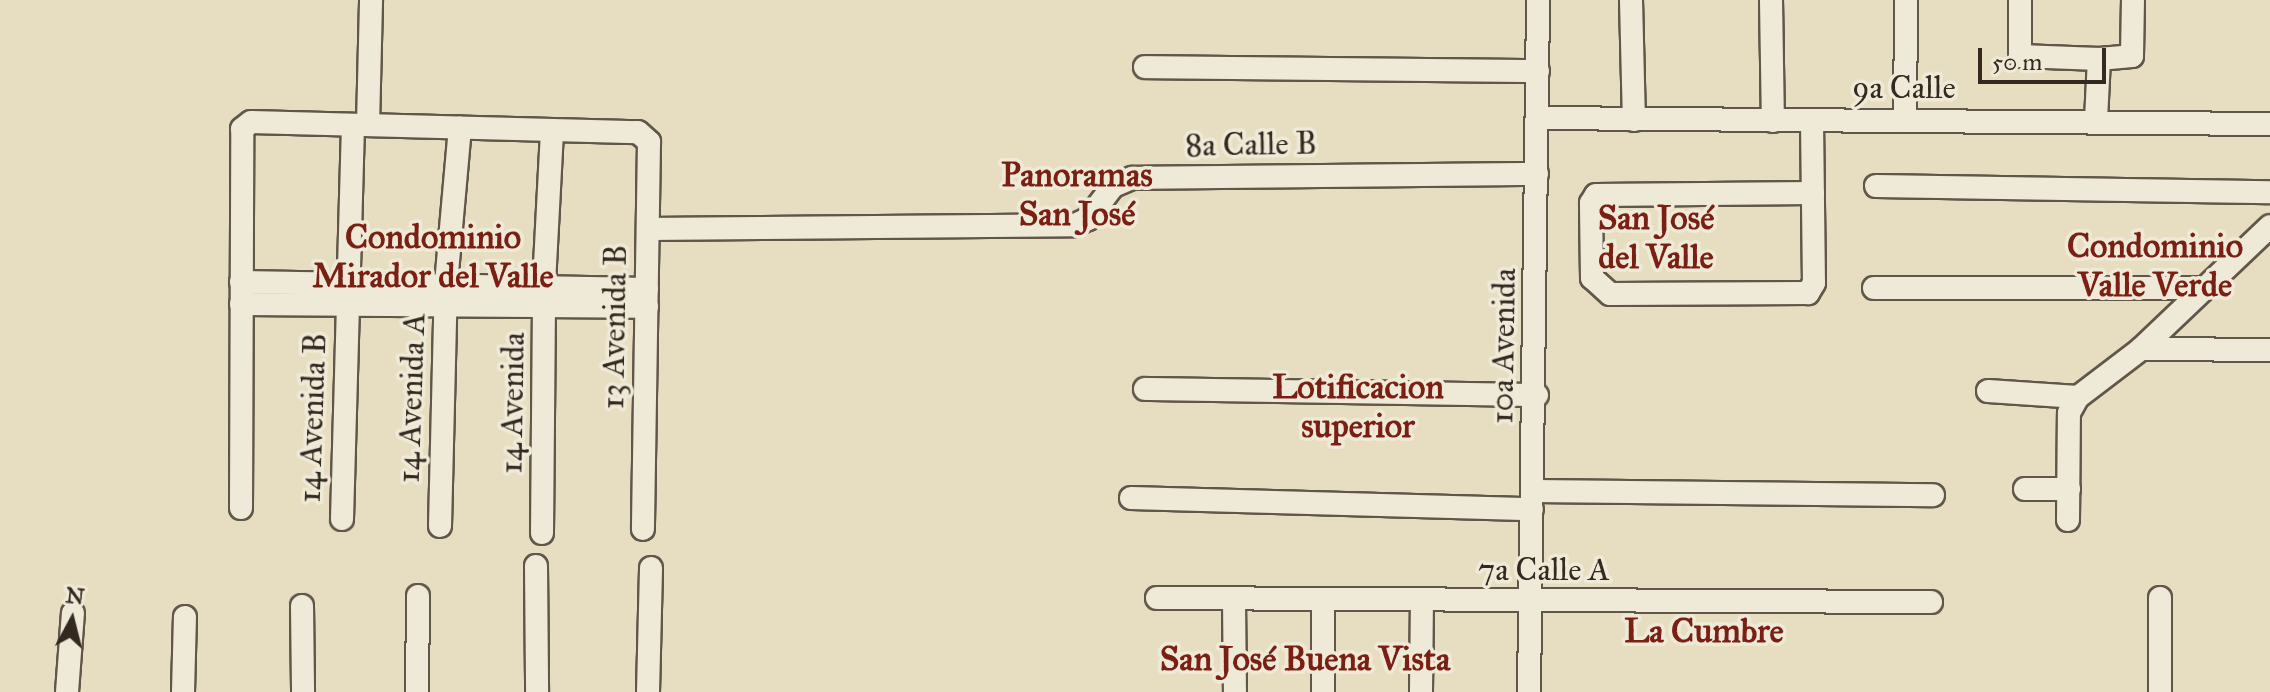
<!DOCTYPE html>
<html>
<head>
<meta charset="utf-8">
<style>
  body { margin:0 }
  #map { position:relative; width:2270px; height:692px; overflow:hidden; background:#e7dec2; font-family:"IM FELL Great Primer",serif }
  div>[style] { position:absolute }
  .roads { filter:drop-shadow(2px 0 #615649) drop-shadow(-2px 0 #615649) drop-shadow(0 2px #615649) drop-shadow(0 -2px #615649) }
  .minor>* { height:22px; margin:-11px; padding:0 11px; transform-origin:11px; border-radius:11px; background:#efead7 }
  span { translate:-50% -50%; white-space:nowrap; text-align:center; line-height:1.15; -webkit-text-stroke:7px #efead7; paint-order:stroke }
  .street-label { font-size:32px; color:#342921 }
  .neighbourhood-label { font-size:34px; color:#7a1f14; font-weight:700 }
  .north { position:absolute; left:32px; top:580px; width:80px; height:80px; -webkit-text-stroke:6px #efead7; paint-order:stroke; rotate:7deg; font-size:22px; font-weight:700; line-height:32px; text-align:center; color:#342921 }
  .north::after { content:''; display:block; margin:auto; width:28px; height:36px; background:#342921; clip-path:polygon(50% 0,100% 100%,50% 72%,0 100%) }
  .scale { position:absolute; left:1978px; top:48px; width:128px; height:36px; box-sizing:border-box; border:4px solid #342921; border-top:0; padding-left:10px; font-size:24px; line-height:28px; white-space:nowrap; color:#342921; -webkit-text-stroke:6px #efead7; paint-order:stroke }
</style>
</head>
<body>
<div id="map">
  <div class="roads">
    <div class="minor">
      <div style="left:1631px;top:0;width:120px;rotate:88.6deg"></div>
      <div style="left:1771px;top:0;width:121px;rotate:89.1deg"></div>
      <div style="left:2020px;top:0;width:56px;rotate:90deg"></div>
      <div style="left:2020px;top:56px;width:79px;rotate:2.2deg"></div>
      <div style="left:2099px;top:59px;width:33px;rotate:-5deg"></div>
      <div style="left:2132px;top:56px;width:56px;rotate:-89deg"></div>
      <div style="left:1145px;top:67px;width:393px;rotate:0.6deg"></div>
      <div style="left:1538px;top:118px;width:732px;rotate:0.47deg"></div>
      <div style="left:1905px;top:120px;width:120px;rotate:-89.5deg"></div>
      <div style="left:2096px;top:120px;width:61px;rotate:-87.2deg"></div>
      <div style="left:1812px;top:121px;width:162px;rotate:89.3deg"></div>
      <div style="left:1814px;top:283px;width:12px;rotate:121deg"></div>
      <div style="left:1808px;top:293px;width:198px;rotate:179.7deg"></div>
      <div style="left:1610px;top:294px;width:24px;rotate:-138deg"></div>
      <div style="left:1592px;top:278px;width:75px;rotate:-90.8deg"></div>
      <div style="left:1591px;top:203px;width:9px;rotate:-58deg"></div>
      <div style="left:1596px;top:195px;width:217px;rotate:-0.5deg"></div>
      <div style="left:368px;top:125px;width:125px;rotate:-88.6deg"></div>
      <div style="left:1876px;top:186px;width:394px;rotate:0.9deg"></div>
      <div style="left:648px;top:229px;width:427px;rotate:-0.5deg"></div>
      <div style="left:1075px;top:225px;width:14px;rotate:-25deg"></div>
      <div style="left:1088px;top:219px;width:41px;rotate:-52.9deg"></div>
      <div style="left:1113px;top:186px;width:21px;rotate:-23deg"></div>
      <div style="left:1132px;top:178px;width:405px;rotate:-0.6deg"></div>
      <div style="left:241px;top:282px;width:406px;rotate:1deg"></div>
      <div style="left:1874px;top:288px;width:329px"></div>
      <div style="left:241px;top:304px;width:406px;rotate:0.4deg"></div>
      <div style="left:2141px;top:349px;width:129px;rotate:0.4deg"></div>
      <div style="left:1145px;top:389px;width:392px;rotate:0.9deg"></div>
      <div style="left:1988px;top:391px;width:90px;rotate:3.8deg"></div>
      <div style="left:2025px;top:489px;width:44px"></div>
      <div style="left:1533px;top:491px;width:400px;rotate:0.6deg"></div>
      <div style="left:1131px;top:498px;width:401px;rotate:1.6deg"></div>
      <div style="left:241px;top:508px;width:379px;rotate:-89.8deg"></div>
      <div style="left:242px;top:129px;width:11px;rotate:-38deg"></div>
      <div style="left:251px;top:122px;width:387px;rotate:1.5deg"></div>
      <div style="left:638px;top:132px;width:15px;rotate:42deg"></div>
      <div style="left:649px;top:142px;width:387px;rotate:90.9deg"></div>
      <div style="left:342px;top:519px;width:393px;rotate:-88.4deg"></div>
      <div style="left:2068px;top:520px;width:107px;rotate:-89.5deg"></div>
      <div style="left:2069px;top:413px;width:18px;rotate:-61deg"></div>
      <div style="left:2078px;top:397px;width:79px;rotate:-37.3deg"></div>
      <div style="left:2141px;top:349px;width:178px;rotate:-43.6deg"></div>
      <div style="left:440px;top:526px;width:242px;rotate:-88.6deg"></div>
      <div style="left:446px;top:284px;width:157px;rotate:-84.9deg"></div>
      <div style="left:542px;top:533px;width:249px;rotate:-89.5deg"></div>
      <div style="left:544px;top:284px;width:153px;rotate:-87deg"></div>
      <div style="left:536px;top:566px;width:126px;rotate:89.5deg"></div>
      <div style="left:1157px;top:598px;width:774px;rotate:0.3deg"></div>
      <div style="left:2160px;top:598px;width:94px;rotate:90deg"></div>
      <div style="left:1323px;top:600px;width:92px;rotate:90deg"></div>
      <div style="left:1234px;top:601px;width:91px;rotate:89.4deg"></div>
      <div style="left:302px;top:606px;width:86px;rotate:89.3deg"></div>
      <div style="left:67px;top:692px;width:79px;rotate:-85.7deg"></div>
      <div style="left:183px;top:692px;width:75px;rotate:-88.5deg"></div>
      <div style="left:417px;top:692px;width:96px;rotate:-89.4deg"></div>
      <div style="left:648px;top:692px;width:124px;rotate:-88.6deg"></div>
      <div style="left:1421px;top:692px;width:90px;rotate:-89.4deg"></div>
      <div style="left:1529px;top:692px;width:692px;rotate:-89.25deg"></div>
    </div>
  </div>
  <div class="street-label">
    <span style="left:1904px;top:88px">9a Calle</span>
    <span style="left:1251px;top:145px;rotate:-1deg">8a Calle B</span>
    <span style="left:615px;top:327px;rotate:-89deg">13 Avenida B</span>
    <span style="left:1504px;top:346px;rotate:-89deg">10a Avenida</span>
    <span style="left:412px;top:398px;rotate:-88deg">14 Avenida A</span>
    <span style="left:513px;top:403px;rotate:-89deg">14 Avenida</span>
    <span style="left:313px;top:418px;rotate:-88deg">14 Avenida B</span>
    <span style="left:1544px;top:570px">7a Calle A</span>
  </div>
  <div class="neighbourhood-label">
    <span style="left:1077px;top:194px">Panoramas<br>San José</span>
    <span style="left:1656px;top:237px">San José<br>del Valle</span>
    <span style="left:433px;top:256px">Condominio<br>Mirador del Valle</span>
    <span style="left:2155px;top:265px">Condominio<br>Valle Verde</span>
    <span style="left:1358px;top:406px">Lotificacion<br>superior</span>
    <span style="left:1704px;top:631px">La Cumbre</span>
    <span style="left:1305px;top:659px">San José Buena Vista</span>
  </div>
  <div class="north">N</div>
  <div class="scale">50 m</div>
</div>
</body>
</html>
